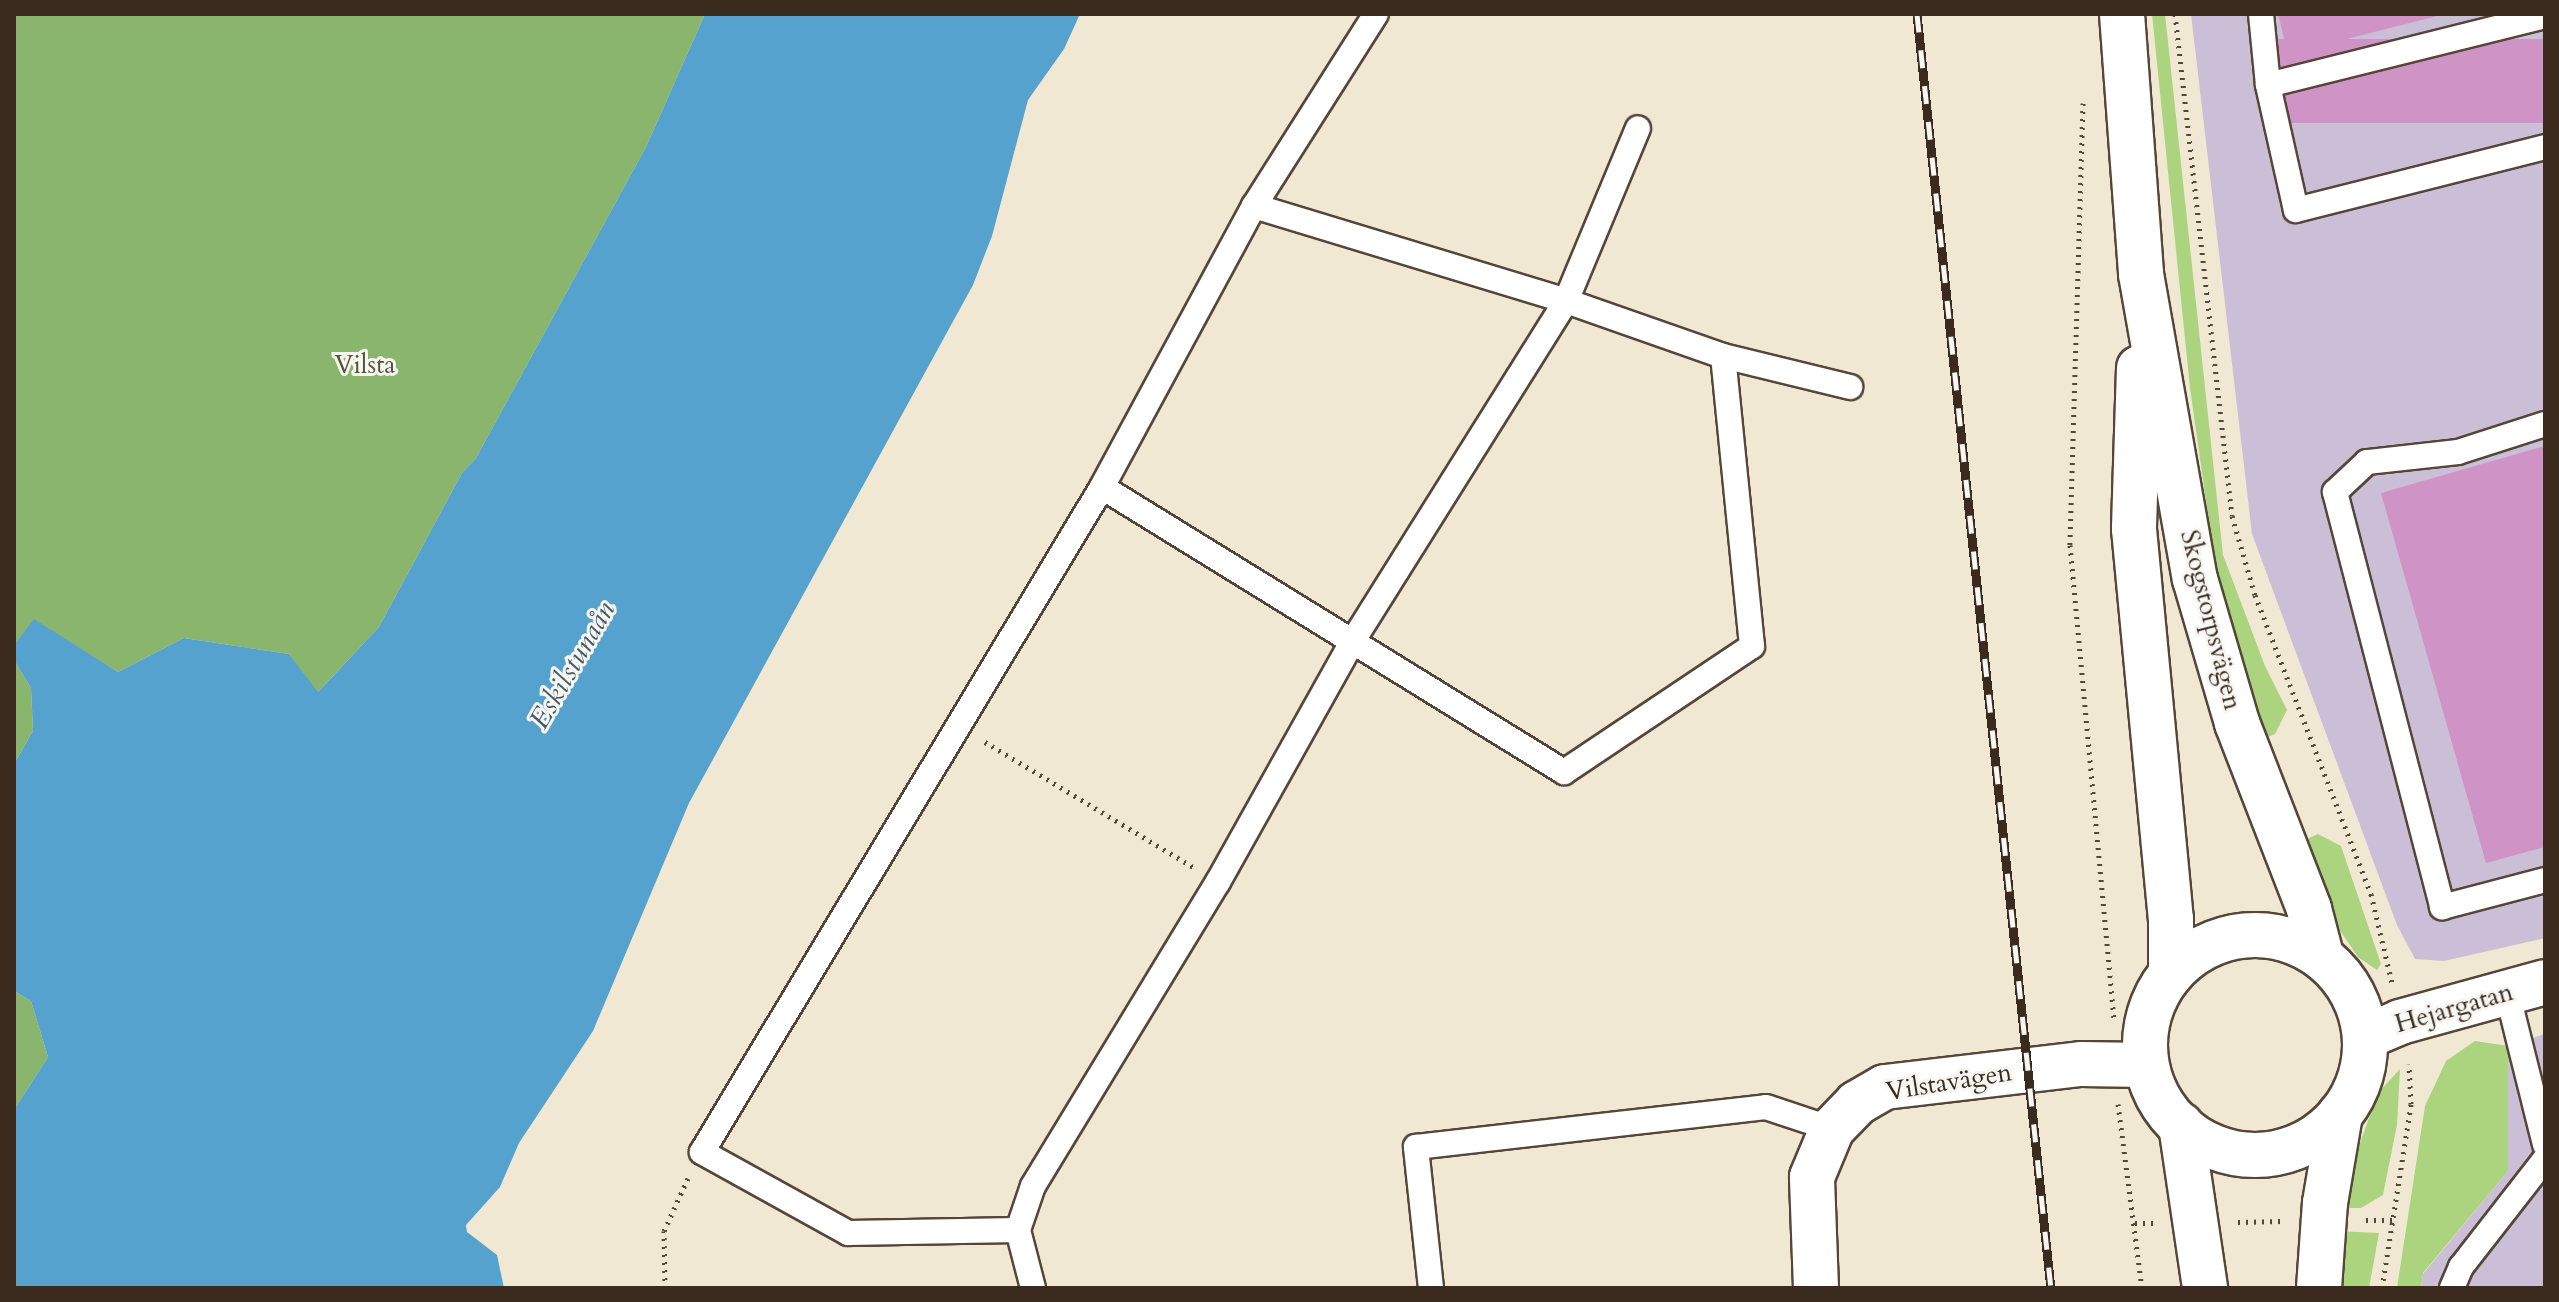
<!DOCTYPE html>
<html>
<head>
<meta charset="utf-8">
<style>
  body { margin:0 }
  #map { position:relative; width:2559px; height:1302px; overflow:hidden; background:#f1e8d3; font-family:Cardo,serif }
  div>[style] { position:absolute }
  .industrial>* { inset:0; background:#cabfd7 }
  .green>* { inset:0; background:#acd37d }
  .forest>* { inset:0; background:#89b56c }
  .water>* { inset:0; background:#55a2ce }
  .building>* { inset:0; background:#d093c5; transform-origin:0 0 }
  .path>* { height:5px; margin-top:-2.5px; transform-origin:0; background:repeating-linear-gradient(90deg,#564639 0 2px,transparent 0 8px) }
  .roads { filter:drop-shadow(2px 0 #564639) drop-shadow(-2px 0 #564639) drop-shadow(0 2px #564639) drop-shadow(0 -2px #564639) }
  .service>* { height:24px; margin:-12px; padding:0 12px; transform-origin:12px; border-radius:12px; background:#fff }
  .minor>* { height:44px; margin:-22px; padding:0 22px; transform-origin:22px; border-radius:22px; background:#fff }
  .secondary>* { height:44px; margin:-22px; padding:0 22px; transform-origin:22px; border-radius:22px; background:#fff }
  .secondary>.ring { margin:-22px; padding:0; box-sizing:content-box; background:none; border:44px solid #fff; border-radius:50% }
  .rail>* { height:9px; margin-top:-4.5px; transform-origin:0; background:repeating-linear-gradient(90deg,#f6f6f2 0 18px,#3b2a1e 0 36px); box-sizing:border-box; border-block:2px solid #3b2a1e }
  span { translate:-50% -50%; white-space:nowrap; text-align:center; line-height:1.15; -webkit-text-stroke:6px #f6f6f2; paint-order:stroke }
  .park-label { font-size:26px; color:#575436 }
  .street-label { font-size:26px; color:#3b2a1e }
  .water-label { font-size:28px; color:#455a64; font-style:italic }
  .frame { position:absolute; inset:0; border:16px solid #3b2a1e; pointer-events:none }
</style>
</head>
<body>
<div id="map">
  <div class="industrial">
    <div style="clip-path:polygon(2191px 14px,2545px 14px,2545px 938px,2444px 961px,2415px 959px,2397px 925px,2252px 534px)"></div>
    <div style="clip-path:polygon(2545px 1034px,2545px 1288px,2421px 1288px,2423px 1274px,2508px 1171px,2508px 1046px)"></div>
  </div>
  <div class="green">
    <div style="clip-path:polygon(2152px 14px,2165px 14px,2223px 555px,2265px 666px,2287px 710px,2275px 734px,2265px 738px,2249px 697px,2213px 550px,2190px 388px)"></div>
    <div style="clip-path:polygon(2318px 834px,2341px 846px,2381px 964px,2377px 970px,2358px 957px,2341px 932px,2305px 840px)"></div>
    <div style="clip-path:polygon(2475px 1041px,2508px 1046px,2508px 1171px,2423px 1273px,2421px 1288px,2397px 1288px,2425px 1106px,2446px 1061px)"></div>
    <div style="clip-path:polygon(2400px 1069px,2397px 1125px,2383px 1195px,2361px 1208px,2337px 1208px,2378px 1093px)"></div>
    <div style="clip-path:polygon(2334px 1231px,2379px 1233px,2369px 1288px,2331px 1288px)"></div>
  </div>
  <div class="forest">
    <div style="clip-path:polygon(14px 14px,705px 14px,646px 147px,476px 458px,462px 473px,379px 627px,317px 693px,289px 654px,184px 638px,118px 672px,34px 620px,14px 645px)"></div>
    <div style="clip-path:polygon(14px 660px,31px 688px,33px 731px,14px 764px)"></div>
    <div style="clip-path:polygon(14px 991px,31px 1001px,48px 1057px,14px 1110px)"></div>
  </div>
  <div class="water">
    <div style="clip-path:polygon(705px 14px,1080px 14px,1064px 49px,1028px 100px,992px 236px,973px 285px,689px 803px,593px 1031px,519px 1143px,500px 1187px,466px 1225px,467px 1232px,497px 1255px,504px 1288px,14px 1288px,14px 1110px,48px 1057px,31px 1001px,14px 991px,14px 764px,33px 731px,31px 688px,14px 660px,14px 645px,34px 619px,118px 672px,184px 638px,289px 654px,318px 692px,379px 627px,462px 473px,476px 458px,646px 147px)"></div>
  </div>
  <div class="building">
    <div style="clip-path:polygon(2278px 14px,2441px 14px,2441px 15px,2288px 54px)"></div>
    <div style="left:2545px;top:39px;width:84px;height:270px;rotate:90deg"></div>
    <div style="clip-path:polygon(2545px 446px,2545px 847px,2486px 863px,2381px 493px)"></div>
  </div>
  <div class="path">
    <div style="left:2175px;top:14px;width:505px;rotate:83.52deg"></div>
    <div style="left:2232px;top:516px;width:82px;rotate:73.8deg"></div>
    <div style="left:2255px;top:595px;width:321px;rotate:68.8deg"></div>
    <div style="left:2371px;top:894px;width:91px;rotate:76.7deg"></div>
    <div style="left:2083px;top:103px;width:442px;rotate:91.7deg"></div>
    <div style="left:2070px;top:545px;width:479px;rotate:84.7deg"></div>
    <div style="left:985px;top:742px;width:243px;rotate:31deg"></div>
    <div style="left:2118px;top:1104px;width:186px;rotate:82.6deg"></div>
    <div style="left:2366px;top:1220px;width:26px"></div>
    <div style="left:2238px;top:1222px;width:46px;rotate:-1.2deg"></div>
    <div style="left:2135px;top:1223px;width:21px"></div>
    <div style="left:665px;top:1288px;width:57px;rotate:-91deg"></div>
    <div style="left:664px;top:1231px;width:58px;rotate:-65.6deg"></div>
    <div style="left:2382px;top:1288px;width:186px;rotate:-81deg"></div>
    <div style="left:2411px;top:1104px;width:40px;rotate:-92.9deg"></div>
  </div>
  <div class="roads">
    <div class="service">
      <div style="left:2261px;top:14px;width:71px;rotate:84.4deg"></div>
      <div style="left:2545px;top:16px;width:285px;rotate:166deg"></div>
      <div style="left:2268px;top:85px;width:128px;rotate:77.4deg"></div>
      <div style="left:2296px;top:210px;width:257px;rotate:-14.2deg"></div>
      <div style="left:1254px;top:206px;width:326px;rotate:16.9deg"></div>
      <div style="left:1566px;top:301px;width:166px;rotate:19.3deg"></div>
      <div style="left:1723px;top:356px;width:131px;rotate:13.7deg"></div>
      <div style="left:2545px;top:424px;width:91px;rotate:162.2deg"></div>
      <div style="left:2458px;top:452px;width:92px;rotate:173.7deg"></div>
      <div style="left:2367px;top:462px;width:44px;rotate:136.8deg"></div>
      <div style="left:2335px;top:492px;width:429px;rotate:75.5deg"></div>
      <div style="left:2442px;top:907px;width:106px;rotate:-14.7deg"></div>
      <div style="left:1102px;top:487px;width:543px;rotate:31.67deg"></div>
      <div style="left:1564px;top:772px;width:226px;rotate:-33.8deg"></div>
      <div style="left:1752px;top:646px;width:291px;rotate:-95.7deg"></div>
      <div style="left:2507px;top:992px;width:157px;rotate:76deg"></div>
      <div style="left:1018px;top:1230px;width:170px;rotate:179deg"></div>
      <div style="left:848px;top:1233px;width:167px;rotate:-151deg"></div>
      <div style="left:702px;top:1152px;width:776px;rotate:-58.97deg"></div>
      <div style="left:1102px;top:487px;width:319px;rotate:-61.6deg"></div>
      <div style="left:1254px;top:206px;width:227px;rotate:-57.6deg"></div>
      <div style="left:1033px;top:1288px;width:60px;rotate:-104.5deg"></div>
      <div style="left:1018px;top:1230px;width:46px;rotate:-71.2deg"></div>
      <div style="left:1033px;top:1186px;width:356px;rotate:-58.7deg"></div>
      <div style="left:1218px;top:882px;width:278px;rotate:-60.8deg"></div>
      <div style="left:1354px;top:639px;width:399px;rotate:-57.9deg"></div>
      <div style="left:1566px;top:301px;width:187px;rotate:-67.4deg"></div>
      <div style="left:1431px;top:1288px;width:142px;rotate:-96.1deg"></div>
      <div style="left:1416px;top:1147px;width:352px;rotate:-6.5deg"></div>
      <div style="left:1766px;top:1107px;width:70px;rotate:18.4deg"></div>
      <div style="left:2452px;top:1288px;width:23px;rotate:-67deg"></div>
      <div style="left:2461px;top:1267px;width:137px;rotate:-52.1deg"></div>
    </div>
    <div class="minor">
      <div style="left:2365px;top:1037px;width:38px;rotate:-23deg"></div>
      <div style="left:2400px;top:1022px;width:150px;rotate:-15.4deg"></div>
      <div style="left:1816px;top:1288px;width:111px;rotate:-92.1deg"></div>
      <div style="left:1812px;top:1177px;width:52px;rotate:-67.4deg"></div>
      <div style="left:1832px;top:1129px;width:36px;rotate:-46deg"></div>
      <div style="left:1857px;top:1103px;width:32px;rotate:-30deg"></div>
      <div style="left:1885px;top:1087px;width:197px;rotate:-6.7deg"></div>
      <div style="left:2081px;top:1064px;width:65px;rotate:0.9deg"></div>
    </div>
    <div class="secondary">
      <div style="left:2122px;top:14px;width:261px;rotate:85.8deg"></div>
      <div style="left:2141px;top:274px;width:310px;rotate:80deg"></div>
      <div style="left:2195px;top:579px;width:150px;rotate:73.7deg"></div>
      <div style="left:2237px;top:723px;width:199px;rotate:68.8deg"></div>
      <div style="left:2309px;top:909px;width:48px;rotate:75.4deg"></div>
      <div style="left:2139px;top:368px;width:161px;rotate:91.8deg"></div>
      <div style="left:2134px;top:529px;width:392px;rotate:84.6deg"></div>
      <div style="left:2171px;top:919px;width:55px;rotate:90deg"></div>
      <div class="ring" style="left:2145px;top:935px;width:176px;height:176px"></div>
      <div style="left:2181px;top:1125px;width:165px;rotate:81.6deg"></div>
      <div style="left:2319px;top:1288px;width:85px;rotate:-86deg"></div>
      <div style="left:2325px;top:1203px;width:90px;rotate:-80.4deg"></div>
    </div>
  </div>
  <div class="rail">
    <div style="left:1917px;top:14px;width:1281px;rotate:84deg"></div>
  </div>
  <div class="park-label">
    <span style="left:365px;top:365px">Vilsta</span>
  </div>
  <div class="street-label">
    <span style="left:2211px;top:620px;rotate:76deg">Skogstorpsvägen</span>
    <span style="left:2454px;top:1008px;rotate:-16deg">Hejargatan</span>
    <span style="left:1949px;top:1082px;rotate:-9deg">Vilstavägen</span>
  </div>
  <div class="water-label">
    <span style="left:572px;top:665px;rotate:-60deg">Eskilstunaån</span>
  </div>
  <div class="frame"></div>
</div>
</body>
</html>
